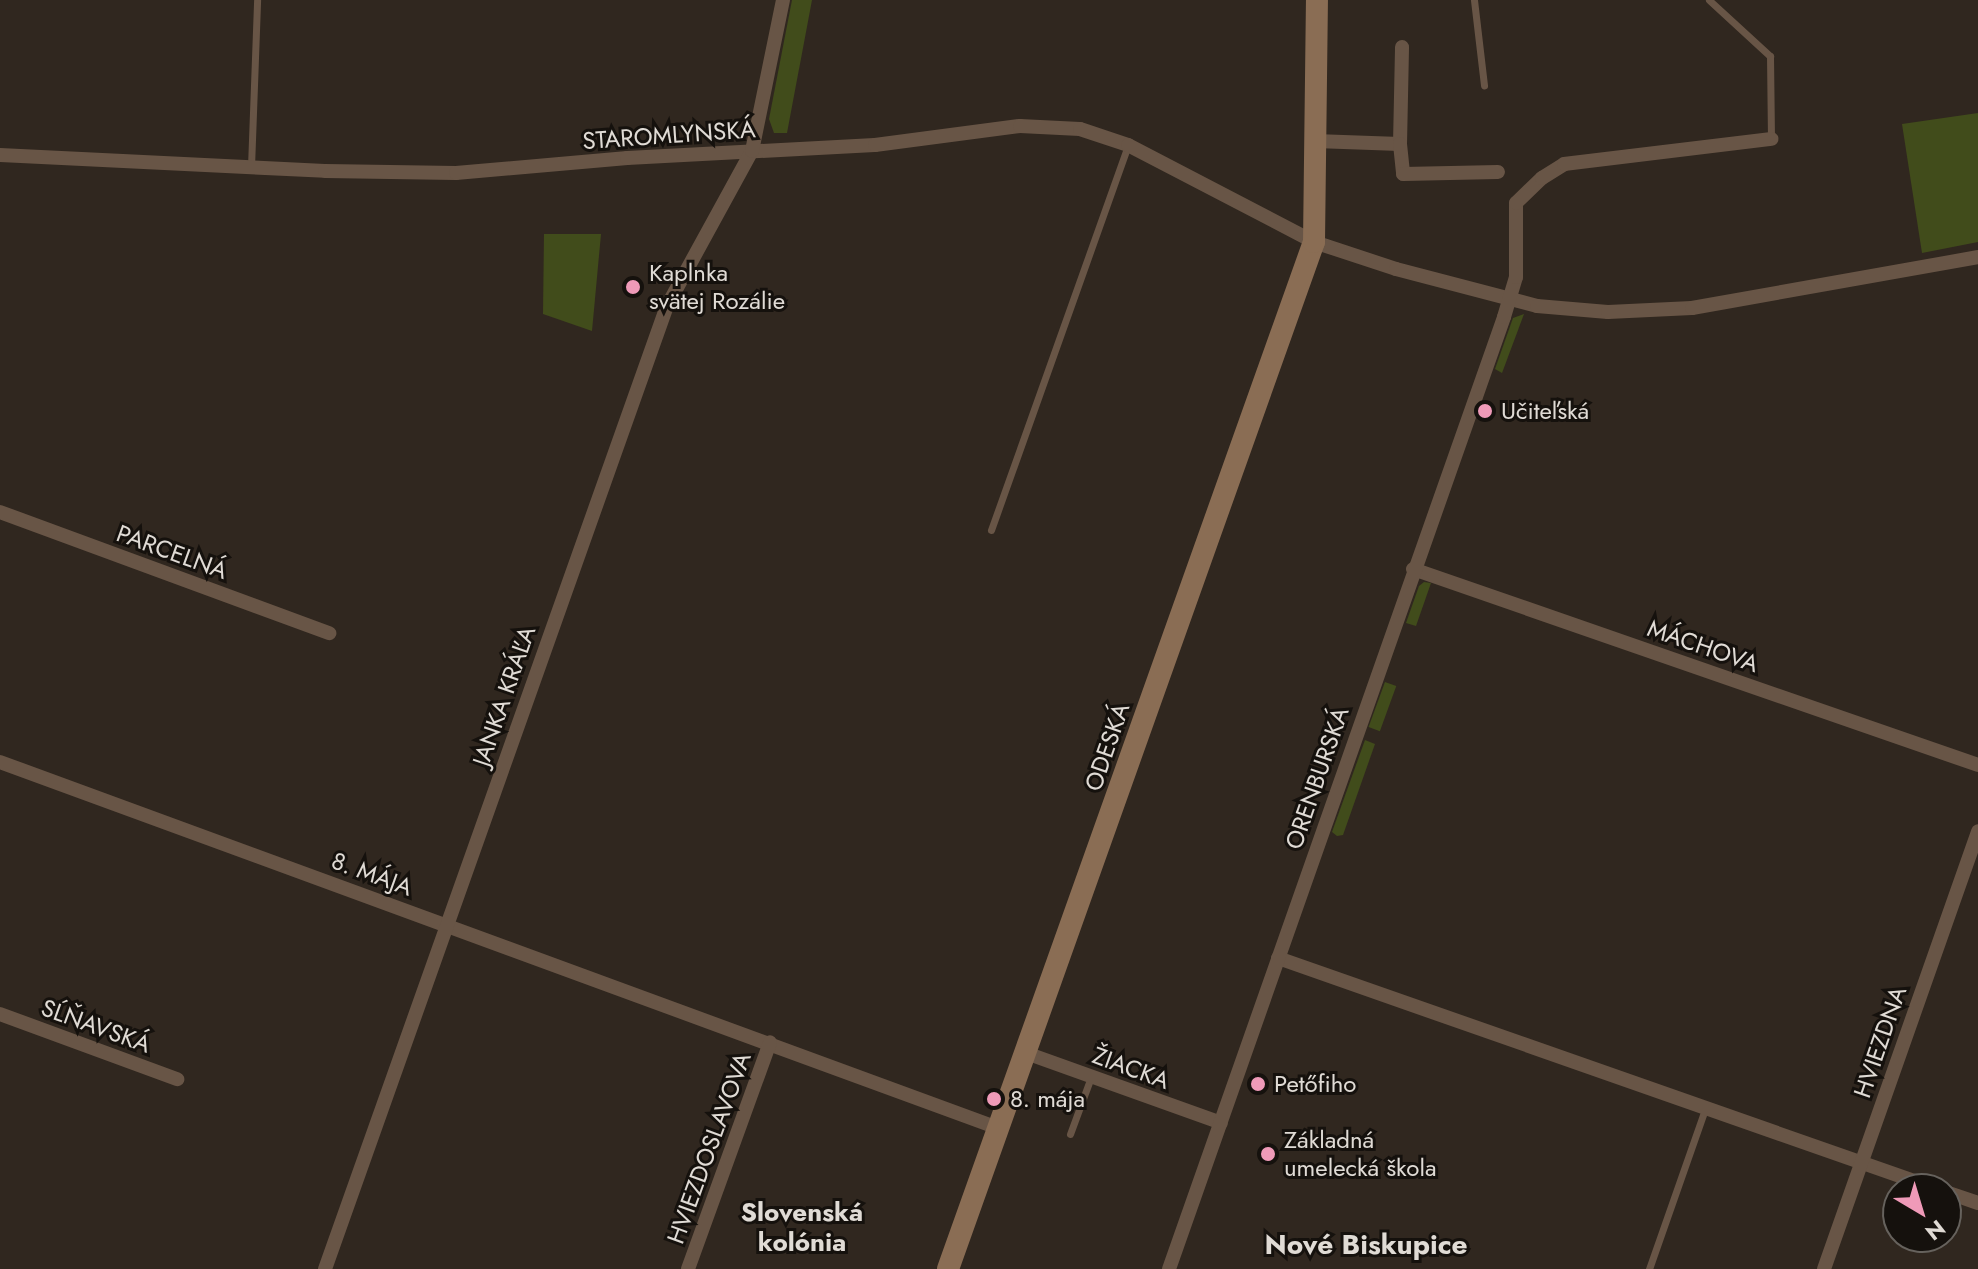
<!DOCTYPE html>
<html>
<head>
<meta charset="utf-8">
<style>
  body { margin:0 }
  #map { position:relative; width:1978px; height:1269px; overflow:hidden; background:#30271f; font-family:Jost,sans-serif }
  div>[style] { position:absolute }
  .green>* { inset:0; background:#414c1b; transform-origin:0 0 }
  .lane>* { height:7px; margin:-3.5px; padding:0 3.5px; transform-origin:3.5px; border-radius:3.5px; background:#685546 }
  .street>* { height:14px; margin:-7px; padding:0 7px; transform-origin:7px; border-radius:7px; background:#685546 }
  .secondary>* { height:22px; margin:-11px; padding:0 11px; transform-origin:11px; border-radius:11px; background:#8a6d54 }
  .dots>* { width:22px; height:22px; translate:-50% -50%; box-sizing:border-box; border:4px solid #15110d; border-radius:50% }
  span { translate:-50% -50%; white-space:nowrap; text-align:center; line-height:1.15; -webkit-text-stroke:6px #15110d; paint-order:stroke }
  .street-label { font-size:24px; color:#e0dbd5 }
  .poi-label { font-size:24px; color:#e0dbd5 }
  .left { translate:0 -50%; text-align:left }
  .neighbourhood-label { font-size:26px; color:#e0dbd5; font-weight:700 }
  .quarter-label { font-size:28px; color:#e0dbd5; font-weight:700 }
  .north { position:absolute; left:1882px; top:1173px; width:80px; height:80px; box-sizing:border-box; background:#15110d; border:2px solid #66625d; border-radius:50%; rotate:142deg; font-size:22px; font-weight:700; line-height:32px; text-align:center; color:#e0dbd5 }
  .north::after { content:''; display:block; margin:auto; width:28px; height:36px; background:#ef9ab8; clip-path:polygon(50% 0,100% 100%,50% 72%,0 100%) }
</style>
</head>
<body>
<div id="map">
  <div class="green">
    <div style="clip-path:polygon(792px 0,812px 0,787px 133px,774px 133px,769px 119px)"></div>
    <div style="clip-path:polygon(1978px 113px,1978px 242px,1922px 253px,1902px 124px)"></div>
    <div style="clip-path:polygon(544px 234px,601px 234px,592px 331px,543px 314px)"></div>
    <div style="clip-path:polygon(1524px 314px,1502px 373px,1495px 369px,1513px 318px)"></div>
    <div style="clip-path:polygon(1424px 582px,1431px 583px,1416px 626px,1406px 623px,1419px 586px)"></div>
    <div style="left:1385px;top:682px;width:12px;height:48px;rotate:20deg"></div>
    <div style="clip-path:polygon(1365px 740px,1375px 744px,1343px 835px,1337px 836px,1332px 832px)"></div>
  </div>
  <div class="lane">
    <div style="left:1474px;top:0;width:86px;rotate:83.3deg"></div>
    <div style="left:1709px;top:0;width:83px;rotate:42.6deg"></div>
    <div style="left:1770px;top:56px;width:83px;rotate:89.3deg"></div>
    <div style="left:251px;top:167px;width:167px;rotate:-87.9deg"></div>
    <div style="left:991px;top:530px;width:409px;rotate:-70.4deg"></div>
    <div style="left:1070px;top:1134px;width:61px;rotate:-69.8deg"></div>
    <div style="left:1649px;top:1269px;width:170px;rotate:-70.7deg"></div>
  </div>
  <div class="street">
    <div style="left:1315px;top:141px;width:85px;rotate:2deg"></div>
    <div style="left:1400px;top:144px;width:97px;rotate:-88.8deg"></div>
    <div style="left:1400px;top:144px;width:30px;rotate:84deg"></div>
    <div style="left:1403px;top:174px;width:95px;rotate:-1.2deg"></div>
    <div style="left:0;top:155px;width:325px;rotate:2.8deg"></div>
    <div style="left:325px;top:171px;width:131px;rotate:0.9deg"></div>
    <div style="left:456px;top:173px;width:172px;rotate:-5deg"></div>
    <div style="left:627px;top:158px;width:248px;rotate:-3deg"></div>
    <div style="left:875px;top:145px;width:146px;rotate:-7.5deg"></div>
    <div style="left:1020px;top:126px;width:60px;rotate:2.9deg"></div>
    <div style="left:1080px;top:129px;width:51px;rotate:18.4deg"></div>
    <div style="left:1128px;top:145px;width:210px;rotate:27.5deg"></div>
    <div style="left:1314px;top:242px;width:86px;rotate:18.2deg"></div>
    <div style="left:1396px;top:269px;width:146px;rotate:14.7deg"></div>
    <div style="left:1537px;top:306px;width:71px;rotate:4.8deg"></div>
    <div style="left:1608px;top:312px;width:84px;rotate:-2.7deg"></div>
    <div style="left:1692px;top:308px;width:291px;rotate:-10.1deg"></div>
    <div style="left:0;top:512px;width:351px;rotate:20.2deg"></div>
    <div style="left:1413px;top:569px;width:598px;rotate:19.13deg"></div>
    <div style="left:0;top:762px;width:1063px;rotate:20.14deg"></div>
    <div style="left:1278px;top:958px;width:698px;rotate:19.32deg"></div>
    <div style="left:0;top:1014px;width:189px;rotate:20.2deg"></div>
    <div style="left:1026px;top:1053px;width:207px;rotate:19.7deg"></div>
    <div style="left:1946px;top:1192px;width:34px;rotate:19deg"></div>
    <div style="left:325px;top:1269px;width:1022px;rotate:-70.45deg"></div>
    <div style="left:667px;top:306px;width:177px;rotate:-61.3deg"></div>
    <div style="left:752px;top:151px;width:154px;rotate:-78.4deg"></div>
    <div style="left:688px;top:1269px;width:241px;rotate:-70.1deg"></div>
    <div style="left:1169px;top:1269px;width:1009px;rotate:-70.61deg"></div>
    <div style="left:1504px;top:317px;width:42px;rotate:-73.3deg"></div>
    <div style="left:1516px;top:277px;width:74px;rotate:-90deg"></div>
    <div style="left:1516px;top:203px;width:36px;rotate:-44deg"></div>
    <div style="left:1542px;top:178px;width:26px;rotate:-32deg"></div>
    <div style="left:1564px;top:164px;width:209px;rotate:-6.9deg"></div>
    <div style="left:1824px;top:1269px;width:464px;rotate:-70.6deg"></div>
  </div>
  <div class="secondary">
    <div style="left:948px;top:1269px;width:1090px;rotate:-70.39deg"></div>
    <div style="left:1314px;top:242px;width:242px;rotate:-89.3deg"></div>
  </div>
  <div class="dots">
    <div style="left:633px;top:287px;background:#ef9ab8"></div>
    <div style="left:1485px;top:411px;background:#ef9ab8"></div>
    <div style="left:1258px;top:1084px;background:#ef9ab8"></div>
    <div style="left:994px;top:1099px;background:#ef9ab8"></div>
    <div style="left:1268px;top:1154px;background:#ef9ab8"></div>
  </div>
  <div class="street-label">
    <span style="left:669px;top:135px;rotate:-4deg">STAROMLYNSKÁ</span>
    <span style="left:172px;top:552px;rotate:20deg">PARCELNÁ</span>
    <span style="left:1703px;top:646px;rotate:19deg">MÁCHOVA</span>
    <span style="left:504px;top:696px;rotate:-71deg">JANKA KRÁĽA</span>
    <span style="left:1107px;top:747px;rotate:-71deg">ODESKÁ</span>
    <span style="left:1317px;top:778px;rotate:-71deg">ORENBURSKÁ</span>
    <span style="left:372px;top:874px;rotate:20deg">8. MÁJA</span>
    <span style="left:96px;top:1026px;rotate:20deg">SĹŇAVSKÁ</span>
    <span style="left:1880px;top:1042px;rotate:-71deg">HVIEZDNA</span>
    <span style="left:1131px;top:1068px;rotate:20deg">ŽIACKA</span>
    <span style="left:709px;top:1148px;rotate:-70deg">HVIEZDOSLAVOVA</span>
  </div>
  <div class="poi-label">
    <span class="left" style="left:649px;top:287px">Kaplnka<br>svätej Rozálie</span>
    <span class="left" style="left:1501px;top:411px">Učiteľská</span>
    <span class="left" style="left:1274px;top:1084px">Petőfiho</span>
    <span class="left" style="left:1010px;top:1099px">8. mája</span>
    <span class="left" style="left:1284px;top:1154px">Základná<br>umelecká škola</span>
  </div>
  <div class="neighbourhood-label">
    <span style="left:802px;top:1228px">Slovenská<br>kolónia</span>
  </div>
  <div class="quarter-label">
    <span style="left:1366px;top:1245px">Nové Biskupice</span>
  </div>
  <div class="north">N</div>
</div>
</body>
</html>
